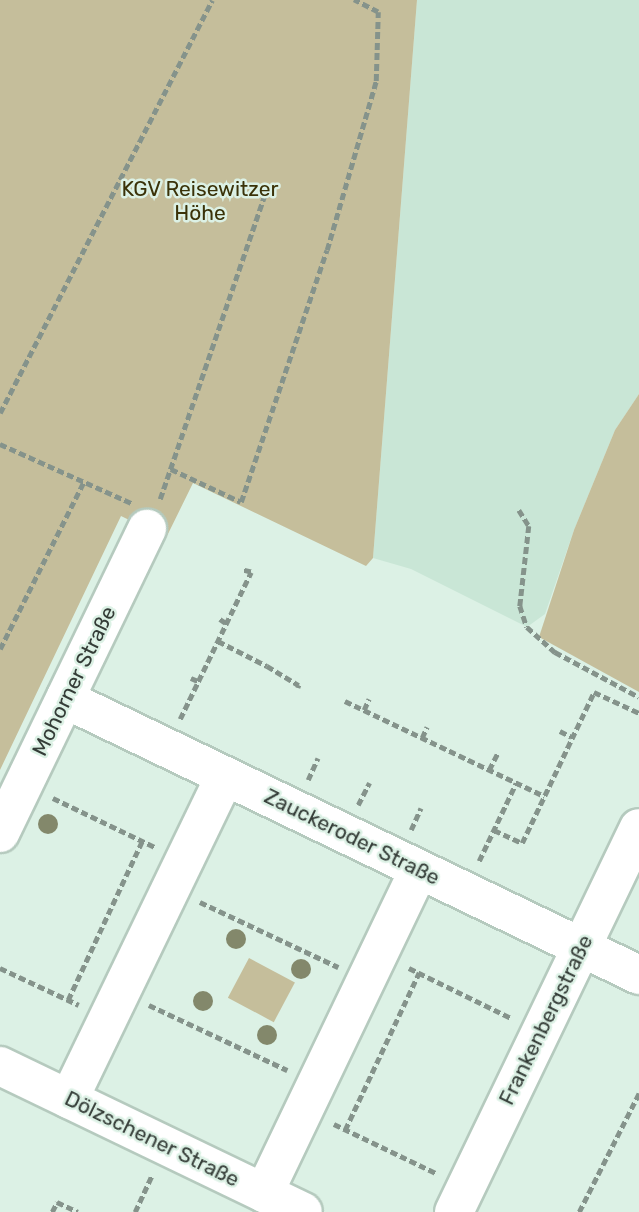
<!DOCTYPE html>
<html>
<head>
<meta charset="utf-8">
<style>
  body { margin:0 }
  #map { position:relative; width:639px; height:1212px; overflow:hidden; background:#dcf1e5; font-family:Rubik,sans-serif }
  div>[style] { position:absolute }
  .built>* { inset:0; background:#c9e6d6 }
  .green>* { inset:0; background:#c5be9b; transform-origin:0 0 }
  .path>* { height:4.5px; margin-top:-2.25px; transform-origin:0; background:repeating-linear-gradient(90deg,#85938b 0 7px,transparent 0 10.5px) }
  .roads { filter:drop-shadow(2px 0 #b5cabe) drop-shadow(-2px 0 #b5cabe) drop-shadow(0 2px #b5cabe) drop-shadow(0 -2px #b5cabe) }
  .minor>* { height:38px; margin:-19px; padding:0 19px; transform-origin:19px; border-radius:19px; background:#fff }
  .trees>* { width:20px; height:20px; margin:-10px; border-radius:50%; background:#83886b }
  span { translate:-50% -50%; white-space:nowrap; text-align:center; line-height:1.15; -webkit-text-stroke:5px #dcf1e5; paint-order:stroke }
  .park-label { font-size:21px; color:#3a3208 }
  .street-label { font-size:21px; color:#343c37 }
</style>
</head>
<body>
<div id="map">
  <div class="built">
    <div style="clip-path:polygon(417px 0,639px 0,639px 394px,615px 430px,574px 530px,545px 614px,527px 627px,411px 569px,373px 558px)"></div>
  </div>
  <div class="green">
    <div style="clip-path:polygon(0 0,417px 0,373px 558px,366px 566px,193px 483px,166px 538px,121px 516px,0 770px)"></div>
    <div style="clip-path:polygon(639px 394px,639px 692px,539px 637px,574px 530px,615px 430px)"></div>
    <div style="left:249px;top:958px;width:52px;height:45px;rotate:28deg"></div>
  </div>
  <div class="path">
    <div style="left:0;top:413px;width:464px;rotate:-62.8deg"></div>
    <div style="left:0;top:444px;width:144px;rotate:24.2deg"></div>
    <div style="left:171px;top:469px;width:77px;rotate:25.2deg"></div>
    <div style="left:241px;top:502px;width:266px;rotate:-71.2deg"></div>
    <div style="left:327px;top:250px;width:176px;rotate:-73.8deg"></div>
    <div style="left:376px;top:81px;width:69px;rotate:-88.3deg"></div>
    <div style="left:378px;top:12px;width:27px;rotate:-153deg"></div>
    <div style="left:160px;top:499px;width:332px;rotate:-71deg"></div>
    <div style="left:519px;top:510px;width:19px;rotate:58deg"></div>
    <div style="left:529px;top:526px;width:81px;rotate:96.4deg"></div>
    <div style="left:520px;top:606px;width:22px;rotate:72deg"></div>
    <div style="left:527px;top:627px;width:38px;rotate:42deg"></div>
    <div style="left:555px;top:652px;width:95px;rotate:28.2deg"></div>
    <div style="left:220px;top:619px;width:7px;rotate:34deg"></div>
    <div style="left:218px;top:641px;width:55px;rotate:27deg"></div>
    <div style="left:267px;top:666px;width:37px;rotate:31deg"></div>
    <div style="left:299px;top:685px;width:3px;rotate:108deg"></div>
    <div style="left:0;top:649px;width:186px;rotate:-63.4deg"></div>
    <div style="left:191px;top:678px;width:8px;rotate:23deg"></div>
    <div style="left:345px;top:701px;width:221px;rotate:25.5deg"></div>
    <div style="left:364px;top:710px;width:12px;rotate:-66deg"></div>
    <div style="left:180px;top:719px;width:163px;rotate:-64.2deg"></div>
    <div style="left:251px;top:572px;width:8px;rotate:-166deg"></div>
    <div style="left:560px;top:731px;width:13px;rotate:27deg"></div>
    <div style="left:422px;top:738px;width:12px;rotate:-66deg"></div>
    <div style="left:489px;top:770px;width:18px;rotate:-63deg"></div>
    <div style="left:308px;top:780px;width:24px;rotate:-66deg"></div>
    <div style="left:53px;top:798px;width:113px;rotate:25.7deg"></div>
    <div style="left:358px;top:805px;width:25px;rotate:-63deg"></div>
    <div style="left:411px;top:830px;width:24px;rotate:-66deg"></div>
    <div style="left:494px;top:830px;width:31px;rotate:25deg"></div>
    <div style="left:522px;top:843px;width:167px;rotate:-64.5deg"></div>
    <div style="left:594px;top:692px;width:50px;rotate:25deg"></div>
    <div style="left:479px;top:861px;width:86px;rotate:-64.6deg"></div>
    <div style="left:200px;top:902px;width:153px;rotate:25.2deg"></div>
    <div style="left:0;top:968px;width:87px;rotate:25.1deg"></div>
    <div style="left:409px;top:968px;width:114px;rotate:26.1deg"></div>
    <div style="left:68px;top:1000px;width:175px;rotate:-65deg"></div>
    <div style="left:149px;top:1005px;width:153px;rotate:25.2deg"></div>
    <div style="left:334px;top:1124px;width:113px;rotate:25.7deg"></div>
    <div style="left:345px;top:1130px;width:174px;rotate:-64.8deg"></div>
    <div style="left:52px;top:1212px;width:11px;rotate:-63deg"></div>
    <div style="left:57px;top:1202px;width:23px;rotate:25deg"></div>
    <div style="left:135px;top:1212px;width:41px;rotate:-65.3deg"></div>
    <div style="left:579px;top:1212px;width:133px;rotate:-63.2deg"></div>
  </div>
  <div class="roads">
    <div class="minor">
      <div style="left:65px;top:699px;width:637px;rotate:25.68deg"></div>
      <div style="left:0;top:833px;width:338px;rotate:-64.2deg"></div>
      <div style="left:0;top:1066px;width:336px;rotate:25.7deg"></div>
      <div style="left:69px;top:1099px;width:358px;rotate:-64.2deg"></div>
      <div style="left:264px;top:1193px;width:358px;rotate:-64.4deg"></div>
      <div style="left:454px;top:1212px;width:426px;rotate:-64.3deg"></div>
    </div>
  </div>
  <div class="trees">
    <div style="left:48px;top:824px"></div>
    <div style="left:236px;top:939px"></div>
    <div style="left:301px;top:969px"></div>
    <div style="left:203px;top:1001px"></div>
    <div style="left:267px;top:1035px"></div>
  </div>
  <div class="park-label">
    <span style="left:200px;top:201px">KGV Reisewitzer<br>Höhe</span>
  </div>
  <div class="street-label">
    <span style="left:74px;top:681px;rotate:-64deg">Mohorner Straße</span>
    <span style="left:352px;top:837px;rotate:26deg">Zauckeroder Straße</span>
    <span style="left:546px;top:1020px;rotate:-64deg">Frankenbergstraße</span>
    <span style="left:152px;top:1139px;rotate:26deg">Dölzschener Straße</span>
  </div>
</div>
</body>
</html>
